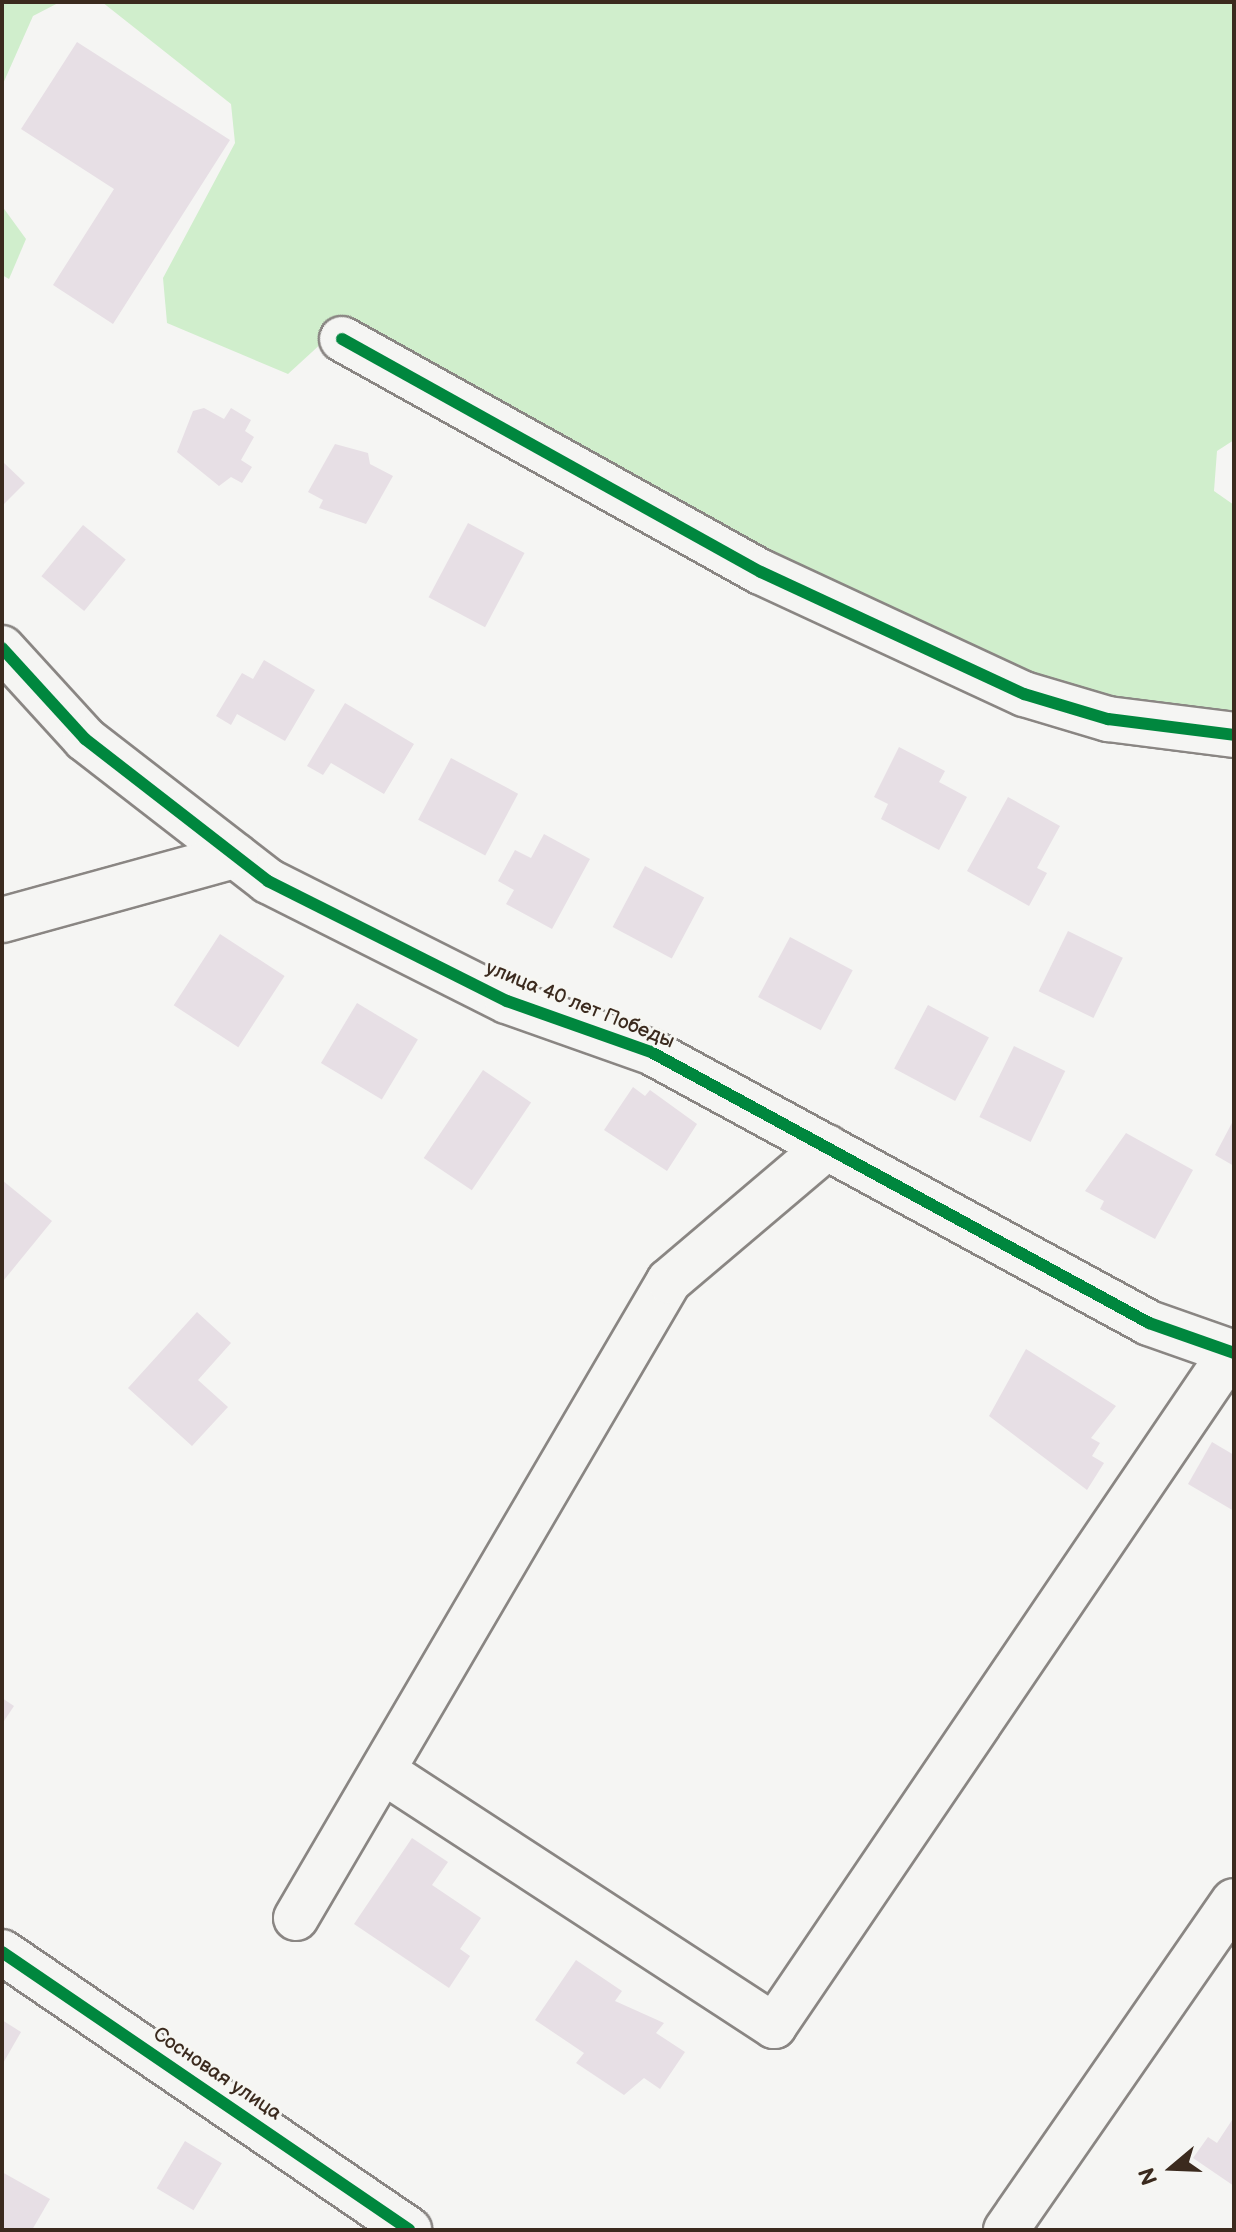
<!DOCTYPE html>
<html>
<head>
<meta charset="utf-8">
<style>
  body { margin:0 }
  #map { position:relative; width:1236px; height:2232px; overflow:hidden; background:#f5f5f3; font-family:"Balsamiq Sans",sans-serif }
  div>[style] { position:absolute }
  .green>* { inset:0; background:#d0eecc }
  .building>* { inset:0; background:#e7dfe5; transform-origin:0 0 }
  .roads { filter:drop-shadow(2px 0 #8a8683) drop-shadow(-2px 0 #8a8683) drop-shadow(0 2px #8a8683) drop-shadow(0 -2px #8a8683) }
  .minor>* { height:44px; margin:-22px; padding:0 22px; transform-origin:22px; border-radius:22px; background:#f5f5f3 }
  .cycleway>* { height:12px; margin:-6px; padding:0 6px; transform-origin:6px; border-radius:6px; background:#00873e }
  span { translate:-50% -50%; white-space:nowrap; text-align:center; line-height:1.15; -webkit-text-stroke:6px #f6f6f2; paint-order:stroke }
  .street-label { font-size:20px; color:#3b2a1e }
  .frame { position:absolute; inset:0; border:4px solid #3b2a1e; pointer-events:none }
  .north { position:absolute; left:1132px; top:2128px; width:80px; height:80px; -webkit-text-stroke:6px #f6f6f2; paint-order:stroke; rotate:251deg; font-size:22px; font-weight:700; line-height:32px; text-align:center; color:#3b2a1e }
  .north::after { content:''; display:block; margin:auto; width:28px; height:36px; background:#3b2a1e; clip-path:polygon(50% 0,100% 100%,50% 72%,0 100%) }
</style>
</head>
<body>
<div id="map">
  <div class="green">
    <div style="clip-path:polygon(2px 2px,60px 2px,33px 16px,2px 86px)"></div>
    <div style="clip-path:polygon(102px 2px,1234px 2px,1234px 440px,1217px 451px,1214px 491px,1234px 505px,1234px 718px,1118px 709px,918px 633px,348px 319px,288px 374px,167px 323px,163px 278px,235px 143px,231px 104px)"></div>
    <div style="clip-path:polygon(2px 206px,26px 239px,9px 279px,2px 275px)"></div>
  </div>
  <div class="building">
    <div style="clip-path:polygon(77px 42px,230px 140px,113px 324px,53px 285px,114px 189px,21px 129px)"></div>
    <div style="clip-path:polygon(204px 408px,224px 419px,231px 408px,251px 420px,245px 431px,254px 437px,241px 460px,252px 467px,242px 483px,231px 477px,219px 486px,177px 452px,193px 411px)"></div>
    <div style="clip-path:polygon(335px 444px,368px 453px,370px 464px,393px 476px,366px 524px,319px 508px,323px 500px,308px 492px)"></div>
    <div style="clip-path:polygon(2px 461px,25px 483px,2px 506px)"></div>
    <div style="left:468px;top:523px;width:64px;height:84px;rotate:28deg"></div>
    <div style="left:83px;top:525px;width:55px;height:66px;rotate:39deg"></div>
    <div style="clip-path:polygon(264px 660px,315px 690px,285px 741px,237px 714px,231px 725px,216px 716px,242px 673px,253px 679px)"></div>
    <div style="clip-path:polygon(345px 703px,414px 744px,384px 794px,331px 763px,323px 775px,307px 766px)"></div>
    <div style="clip-path:polygon(899px 747px,945px 771px,939px 782px,967px 797px,939px 850px,881px 819px,888px 804px,874px 797px)"></div>
    <div style="left:451px;top:758px;width:76px;height:70px;rotate:28deg"></div>
    <div style="clip-path:polygon(1008px 797px,1060px 826px,1037px 868px,1047px 873px,1029px 906px,967px 871px)"></div>
    <div style="clip-path:polygon(544px 834px,590px 859px,552px 929px,506px 904px,514px 890px,498px 881px,515px 850px,531px 858px)"></div>
    <div style="left:645px;top:866px;width:67px;height:69px;rotate:28deg"></div>
    <div style="left:1068px;top:931px;width:61px;height:67px;rotate:26deg"></div>
    <div style="left:220px;top:934px;width:77px;height:85px;rotate:33deg"></div>
    <div style="left:790px;top:937px;width:71px;height:68px;rotate:28deg"></div>
    <div style="left:357px;top:1003px;width:71px;height:70px;rotate:31deg"></div>
    <div style="left:928px;top:1005px;width:69px;height:72px;rotate:28deg"></div>
    <div style="left:1014px;top:1046px;width:57px;height:79px;rotate:26deg"></div>
    <div style="left:483px;top:1070px;width:58px;height:106px;rotate:34deg"></div>
    <div style="clip-path:polygon(633px 1087px,645px 1096px,650px 1090px,697px 1124px,667px 1171px,604px 1130px)"></div>
    <div style="clip-path:polygon(1234px 1119px,1234px 1166px,1215px 1155px)"></div>
    <div style="clip-path:polygon(1126px 1133px,1193px 1170px,1155px 1239px,1100px 1209px,1104px 1201px,1085px 1191px)"></div>
    <div style="clip-path:polygon(2px 1180px,52px 1221px,4px 1280px,2px 1279px)"></div>
    <div style="clip-path:polygon(197px 1312px,231px 1343px,198px 1380px,228px 1407px,192px 1446px,128px 1388px)"></div>
    <div style="clip-path:polygon(1026px 1349px,1116px 1406px,1091px 1438px,1100px 1443px,1092px 1456px,1104px 1463px,1087px 1490px,989px 1416px)"></div>
    <div style="clip-path:polygon(1212px 1442px,1234px 1455px,1234px 1511px,1188px 1484px)"></div>
    <div style="clip-path:polygon(2px 1698px,14px 1706px,2px 1724px)"></div>
    <div style="clip-path:polygon(412px 1838px,448px 1862px,432px 1885px,481px 1918px,460px 1949px,470px 1956px,449px 1988px,354px 1924px)"></div>
    <div style="clip-path:polygon(576px 1960px,622px 1991px,615px 2001px,664px 2023px,656px 2033px,685px 2052px,660px 2089px,644px 2078px,624px 2095px,576px 2063px,584px 2053px,535px 2020px)"></div>
    <div style="clip-path:polygon(2px 2020px,21px 2032px,2px 2065px)"></div>
    <div style="clip-path:polygon(1234px 2117px,1234px 2186px,1193px 2158px,1208px 2137px,1217px 2143px)"></div>
    <div style="left:185px;top:2141px;width:43px;height:55px;rotate:31deg"></div>
    <div style="clip-path:polygon(2px 2172px,50px 2199px,32px 2230px,2px 2230px)"></div>
  </div>
  <div class="roads">
    <div class="minor">
      <div style="left:342px;top:339px;width:479px;rotate:29.1deg"></div>
      <div style="left:761px;top:572px;width:290px;rotate:24.9deg"></div>
      <div style="left:1024px;top:694px;width:88px;rotate:16.6deg"></div>
      <div style="left:1108px;top:719px;width:127px;rotate:7.2deg"></div>
      <div style="left:2px;top:648px;width:123px;rotate:47.6deg"></div>
      <div style="left:85px;top:739px;width:232px;rotate:37.8deg"></div>
      <div style="left:268px;top:881px;width:267px;rotate:26.7deg"></div>
      <div style="left:507px;top:1001px;width:153px;rotate:19.5deg"></div>
      <div style="left:651px;top:1052px;width:567px;rotate:28.55deg"></div>
      <div style="left:1149px;top:1323px;width:90px;rotate:19.4deg"></div>
      <div style="left:2px;top:920px;width:242px;rotate:-15.4deg"></div>
      <div style="left:383px;top:1771px;width:467px;rotate:33.1deg"></div>
      <div style="left:774px;top:2026px;width:814px;rotate:-55.86deg"></div>
      <div style="left:296px;top:1918px;width:738px;rotate:-59.65deg"></div>
      <div style="left:669px;top:1281px;width:207px;rotate:-40.3deg"></div>
      <div style="left:2px;top:1952px;width:493px;rotate:34.3deg"></div>
      <div style="left:1006px;top:2230px;width:400px;rotate:-55.3deg"></div>
    </div>
  </div>
  <div class="cycleway">
    <div style="left:342px;top:339px;width:479px;rotate:29.1deg"></div>
    <div style="left:761px;top:572px;width:290px;rotate:24.9deg"></div>
    <div style="left:1024px;top:694px;width:88px;rotate:16.6deg"></div>
    <div style="left:1108px;top:719px;width:127px;rotate:7.2deg"></div>
    <div style="left:2px;top:648px;width:123px;rotate:47.6deg"></div>
    <div style="left:85px;top:739px;width:232px;rotate:37.8deg"></div>
    <div style="left:268px;top:881px;width:267px;rotate:26.7deg"></div>
    <div style="left:507px;top:1001px;width:153px;rotate:19.5deg"></div>
    <div style="left:651px;top:1052px;width:567px;rotate:28.55deg"></div>
    <div style="left:1149px;top:1323px;width:90px;rotate:19.4deg"></div>
    <div style="left:2px;top:1952px;width:493px;rotate:34.3deg"></div>
  </div>
  <div class="street-label">
    <span style="left:580px;top:1005px;rotate:22deg">улица 40 лет Победы</span>
    <span style="left:217px;top:2074px;rotate:34deg">Сосновая улица</span>
  </div>
  <div class="frame"></div>
  <div class="north">N</div>
</div>
</body>
</html>
